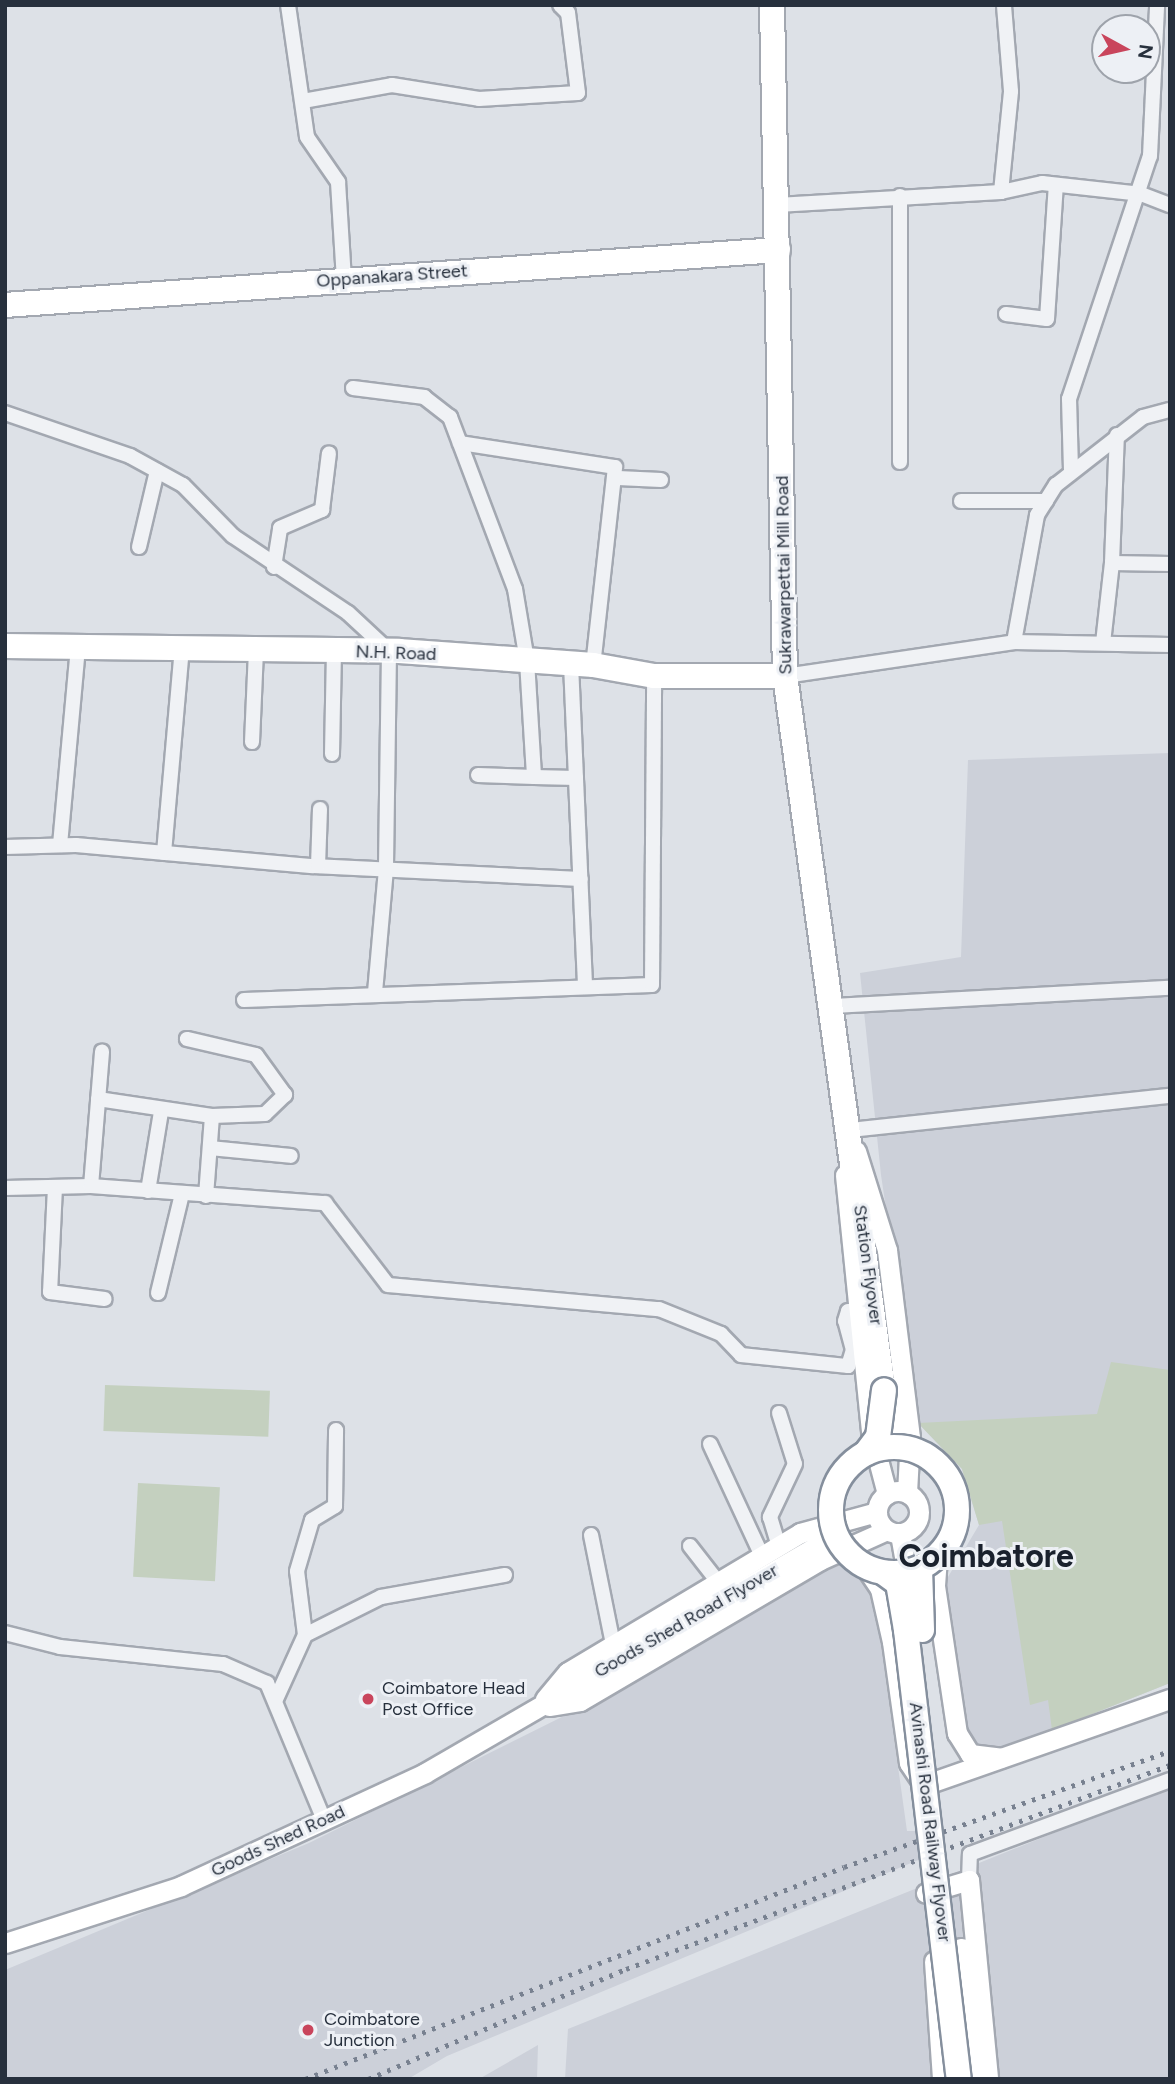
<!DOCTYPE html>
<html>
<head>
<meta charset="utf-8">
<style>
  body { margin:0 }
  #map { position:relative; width:1175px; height:2084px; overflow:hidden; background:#dde1e7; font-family:Figtree,sans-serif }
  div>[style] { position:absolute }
  .built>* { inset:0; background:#ccd0d9 }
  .green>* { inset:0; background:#c4d0bf; transform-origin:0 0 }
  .roads { filter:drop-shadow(2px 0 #a3a8b1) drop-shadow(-2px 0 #a3a8b1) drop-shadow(0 2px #a3a8b1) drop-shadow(0 -2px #a3a8b1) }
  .street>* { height:14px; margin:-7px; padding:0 7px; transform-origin:7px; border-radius:7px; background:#f0f2f5 }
  .secondary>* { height:19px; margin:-9.5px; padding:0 9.5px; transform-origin:9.5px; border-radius:9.5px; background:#fff }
  .secondary>.ring { margin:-9.5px; padding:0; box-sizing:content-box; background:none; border:19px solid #fff; border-radius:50% }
  .highway>* { height:24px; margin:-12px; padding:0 12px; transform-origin:12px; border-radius:12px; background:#fff }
  .rail>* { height:5px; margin-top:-2.5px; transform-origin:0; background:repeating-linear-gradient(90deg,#788190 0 3.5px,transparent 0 10.5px) }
  .bridges { filter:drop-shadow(2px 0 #858f9d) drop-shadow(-2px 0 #858f9d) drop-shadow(0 2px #858f9d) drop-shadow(0 -2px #858f9d) }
  .highway-bridge>* { height:24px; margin:-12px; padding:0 12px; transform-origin:12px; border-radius:12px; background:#fff }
  .highway-bridge>.ring { margin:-12px; padding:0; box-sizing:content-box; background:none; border:24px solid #fff; border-radius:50% }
  .dots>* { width:19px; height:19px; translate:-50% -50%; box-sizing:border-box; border:4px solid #edf0f5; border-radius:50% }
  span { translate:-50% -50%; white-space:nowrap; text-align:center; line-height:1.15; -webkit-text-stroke:6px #edf0f5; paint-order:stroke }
  .street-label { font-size:18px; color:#27303d }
  .poi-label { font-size:18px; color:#27303d }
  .left { translate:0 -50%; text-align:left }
  .town-label { font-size:32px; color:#1a212d; font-weight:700 }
  .frame { position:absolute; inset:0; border:7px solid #27303d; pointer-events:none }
  .north { position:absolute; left:1091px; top:14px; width:70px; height:70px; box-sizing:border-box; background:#edf0f5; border:2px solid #9ea3ab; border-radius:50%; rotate:98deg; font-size:19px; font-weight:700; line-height:28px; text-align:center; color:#27303d }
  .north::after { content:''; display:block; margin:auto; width:24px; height:32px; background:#c9455c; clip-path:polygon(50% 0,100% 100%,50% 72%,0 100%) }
</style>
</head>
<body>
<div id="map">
  <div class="built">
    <div style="clip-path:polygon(1170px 753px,1170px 1683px,992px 1754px,981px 1752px,965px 1732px,942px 1587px,979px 1525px,962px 1469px,918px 1423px,881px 1175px,860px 973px,961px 957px,968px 760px)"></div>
    <div style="clip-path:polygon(835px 1559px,873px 1587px,907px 1831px,924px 1831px,923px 1858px,447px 2056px,408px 2079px,5px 2079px,5px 1970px,309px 1843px,600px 1698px)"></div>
    <div style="clip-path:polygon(1170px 1786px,1170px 2079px,565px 2079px,568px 2029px)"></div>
    <div style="clip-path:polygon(538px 2045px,537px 2079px,479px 2079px)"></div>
  </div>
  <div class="green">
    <div style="clip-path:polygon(1111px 1362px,1170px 1370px,1170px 1683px,1052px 1730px,1048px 1700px,1030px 1705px,1002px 1521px,979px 1525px,962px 1469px,918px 1423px,1097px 1414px)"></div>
    <div style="left:105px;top:1385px;width:165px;height:46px;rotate:2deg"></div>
    <div style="left:138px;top:1483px;width:82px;height:94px;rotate:3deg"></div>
  </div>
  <div class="roads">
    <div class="street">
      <div style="left:288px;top:5px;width:133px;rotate:81.8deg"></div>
      <div style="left:307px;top:137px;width:55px;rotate:55.4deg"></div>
      <div style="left:338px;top:182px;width:97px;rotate:86.5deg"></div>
      <div style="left:303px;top:101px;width:90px;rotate:-10.2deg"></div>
      <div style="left:392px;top:85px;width:88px;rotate:9.1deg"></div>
      <div style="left:479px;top:99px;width:99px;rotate:-3.5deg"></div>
      <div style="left:578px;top:93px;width:81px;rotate:-97.1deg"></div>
      <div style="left:568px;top:13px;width:11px;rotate:-135deg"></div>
      <div style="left:1001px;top:192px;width:101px;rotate:-84.3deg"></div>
      <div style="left:1011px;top:91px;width:86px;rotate:-94.7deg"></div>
      <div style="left:900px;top:196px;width:266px;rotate:90deg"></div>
      <div style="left:777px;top:205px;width:224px;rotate:-3.3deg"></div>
      <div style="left:1001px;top:192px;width:42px;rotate:-12.4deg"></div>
      <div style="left:1042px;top:183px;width:100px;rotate:6.3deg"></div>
      <div style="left:1141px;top:194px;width:31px;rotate:21deg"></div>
      <div style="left:1006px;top:314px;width:41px;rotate:7deg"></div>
      <div style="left:1047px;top:319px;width:134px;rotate:-86.2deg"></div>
      <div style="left:353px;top:388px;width:72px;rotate:7.2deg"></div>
      <div style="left:424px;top:397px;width:33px;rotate:38deg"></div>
      <div style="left:450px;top:417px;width:184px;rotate:69.3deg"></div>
      <div style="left:515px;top:589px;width:73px;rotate:80.5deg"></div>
      <div style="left:527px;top:661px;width:116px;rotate:86.5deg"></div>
      <div style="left:534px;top:777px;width:42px;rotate:1.4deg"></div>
      <div style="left:5px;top:413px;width:132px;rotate:19deg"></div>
      <div style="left:130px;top:456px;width:60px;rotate:28.7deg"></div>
      <div style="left:183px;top:485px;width:71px;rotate:45.6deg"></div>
      <div style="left:233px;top:536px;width:138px;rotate:33.8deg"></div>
      <div style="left:348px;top:613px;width:56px;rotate:42.8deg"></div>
      <div style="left:389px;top:651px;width:218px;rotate:90.8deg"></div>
      <div style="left:386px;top:869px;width:124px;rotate:95.1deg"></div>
      <div style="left:460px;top:443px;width:157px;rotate:8.8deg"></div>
      <div style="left:615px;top:467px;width:199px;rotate:96.3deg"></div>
      <div style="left:1071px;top:470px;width:71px;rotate:-91.6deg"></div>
      <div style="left:1069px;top:399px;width:256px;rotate:-71.6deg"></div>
      <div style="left:1150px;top:156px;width:151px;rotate:-87.3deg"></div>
      <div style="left:618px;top:478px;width:43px;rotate:2.7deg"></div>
      <div style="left:961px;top:501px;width:85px"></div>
      <div style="left:139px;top:547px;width:78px;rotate:-76.7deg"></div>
      <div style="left:1112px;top:563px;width:128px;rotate:-87.8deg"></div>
      <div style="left:274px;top:567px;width:39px;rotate:-81deg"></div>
      <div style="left:280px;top:528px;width:46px;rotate:-23.2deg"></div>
      <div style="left:322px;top:510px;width:57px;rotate:-83deg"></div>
      <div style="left:1014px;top:642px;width:129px;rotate:-79.7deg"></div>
      <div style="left:1037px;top:515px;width:36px;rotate:-58deg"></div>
      <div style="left:1056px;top:485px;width:110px;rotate:-38deg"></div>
      <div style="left:1143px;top:417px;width:28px;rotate:-15deg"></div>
      <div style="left:1103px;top:643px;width:81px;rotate:-83.6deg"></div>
      <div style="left:1112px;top:563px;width:58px;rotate:1deg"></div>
      <div style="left:571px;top:664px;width:319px;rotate:87.5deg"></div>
      <div style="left:785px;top:676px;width:232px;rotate:-8.4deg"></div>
      <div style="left:1014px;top:642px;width:156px;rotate:1.1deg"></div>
      <div style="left:252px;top:742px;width:92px;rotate:-87.5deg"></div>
      <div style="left:332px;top:754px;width:103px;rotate:-88.9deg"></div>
      <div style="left:478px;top:775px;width:56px;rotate:2deg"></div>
      <div style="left:60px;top:845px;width:199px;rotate:-84.8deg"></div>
      <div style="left:5px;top:847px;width:71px;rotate:-1.6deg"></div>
      <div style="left:76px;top:845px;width:238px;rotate:5.1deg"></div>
      <div style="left:313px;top:866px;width:268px;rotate:2.8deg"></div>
      <div style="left:164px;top:853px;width:205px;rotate:-85deg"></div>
      <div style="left:318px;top:866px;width:57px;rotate:-88deg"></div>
      <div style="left:244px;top:1000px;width:408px;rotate:-2.1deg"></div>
      <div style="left:652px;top:985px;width:309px;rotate:-89.6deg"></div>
      <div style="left:833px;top:1006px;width:337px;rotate:-3.1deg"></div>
      <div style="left:98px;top:1099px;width:115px;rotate:8.5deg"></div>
      <div style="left:212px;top:1116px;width:53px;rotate:-2.2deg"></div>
      <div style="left:265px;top:1114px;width:28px;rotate:-44deg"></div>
      <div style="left:285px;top:1095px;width:49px;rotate:-125.9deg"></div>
      <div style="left:256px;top:1055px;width:71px;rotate:-166.9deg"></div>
      <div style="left:850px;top:1130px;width:322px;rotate:-6.1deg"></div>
      <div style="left:210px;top:1148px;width:81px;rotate:5.6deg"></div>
      <div style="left:91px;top:1186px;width:135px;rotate:-85.3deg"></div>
      <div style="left:55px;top:1187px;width:105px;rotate:92.7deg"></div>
      <div style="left:50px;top:1292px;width:55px;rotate:7.3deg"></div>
      <div style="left:5px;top:1188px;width:86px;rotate:-1.3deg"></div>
      <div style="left:91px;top:1186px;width:235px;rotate:4.2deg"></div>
      <div style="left:325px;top:1203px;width:103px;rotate:52.5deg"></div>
      <div style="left:388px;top:1285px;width:272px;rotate:5.1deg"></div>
      <div style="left:659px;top:1309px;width:67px;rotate:22deg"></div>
      <div style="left:721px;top:1334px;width:29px;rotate:46deg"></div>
      <div style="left:741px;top:1355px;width:108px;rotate:5.9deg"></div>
      <div style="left:848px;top:1366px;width:17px;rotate:-73deg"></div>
      <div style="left:853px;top:1350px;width:30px;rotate:-105deg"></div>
      <div style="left:845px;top:1321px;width:10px;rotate:-73deg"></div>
      <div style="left:848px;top:1311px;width:8px"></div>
      <div style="left:148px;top:1191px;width:80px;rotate:-80.7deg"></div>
      <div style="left:206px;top:1196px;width:80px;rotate:-85.7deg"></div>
      <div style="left:158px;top:1293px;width:102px;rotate:-76.4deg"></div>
      <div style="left:779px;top:1413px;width:53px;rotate:72.6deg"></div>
      <div style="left:795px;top:1464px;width:59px;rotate:115.3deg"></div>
      <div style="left:770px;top:1517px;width:30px;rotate:73deg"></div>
      <div style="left:710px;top:1444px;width:123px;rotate:65.1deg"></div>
      <div style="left:591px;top:1535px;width:111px;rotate:78.6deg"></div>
      <div style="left:690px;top:1546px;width:46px;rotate:52.1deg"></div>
      <div style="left:5px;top:1633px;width:57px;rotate:14.3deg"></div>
      <div style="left:60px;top:1647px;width:164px;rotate:6deg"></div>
      <div style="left:223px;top:1664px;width:48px;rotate:23.4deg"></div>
      <div style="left:267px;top:1683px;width:148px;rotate:67.4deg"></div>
      <div style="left:305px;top:1635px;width:85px;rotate:-26.6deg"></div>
      <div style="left:381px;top:1597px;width:126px;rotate:-10.1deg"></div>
      <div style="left:276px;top:1699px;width:70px;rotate:-65.6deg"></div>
      <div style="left:305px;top:1635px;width:64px;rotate:-97.1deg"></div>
      <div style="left:297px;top:1571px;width:53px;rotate:-73.6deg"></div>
      <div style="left:312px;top:1520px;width:27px;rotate:-31deg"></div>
      <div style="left:335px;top:1506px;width:76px;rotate:-89.2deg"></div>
      <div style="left:969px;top:1880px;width:26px;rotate:-88deg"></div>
      <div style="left:970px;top:1854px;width:213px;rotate:-20.3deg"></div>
    </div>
    <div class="secondary">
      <div style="left:856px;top:1151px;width:104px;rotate:72.6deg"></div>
      <div style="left:887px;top:1250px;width:188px;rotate:83deg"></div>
      <div style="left:910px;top:1437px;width:56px;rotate:93.1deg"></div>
      <div style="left:845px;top:1175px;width:259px;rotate:84.2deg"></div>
      <div style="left:871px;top:1433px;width:63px;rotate:75.3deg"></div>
      <div class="ring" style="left:877px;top:1491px;width:23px;height:23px"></div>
      <div style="left:900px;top:1534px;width:35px;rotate:80deg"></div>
      <div style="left:937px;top:1557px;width:29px;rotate:94deg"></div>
      <div style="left:935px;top:1586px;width:149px;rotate:81.5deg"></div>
      <div style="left:957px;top:1733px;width:25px;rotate:58deg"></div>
      <div style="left:970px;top:1754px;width:31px;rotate:7deg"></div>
      <div style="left:866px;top:1568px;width:25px;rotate:56deg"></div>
      <div style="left:880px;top:1589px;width:54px;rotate:77.2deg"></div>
      <div style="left:892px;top:1642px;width:122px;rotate:82deg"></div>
      <div style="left:909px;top:1763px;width:27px;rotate:56deg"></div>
      <div style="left:924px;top:1785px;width:261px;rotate:-19.3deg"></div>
      <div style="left:545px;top:1699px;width:35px;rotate:-50deg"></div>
      <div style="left:568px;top:1672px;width:270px;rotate:-30.9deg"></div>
      <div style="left:800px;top:1533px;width:80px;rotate:-15.3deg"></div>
      <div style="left:549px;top:1706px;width:31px;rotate:-9deg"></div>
      <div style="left:580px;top:1701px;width:278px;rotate:-30.4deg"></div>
      <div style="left:820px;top:1560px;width:73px;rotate:-24.1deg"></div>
      <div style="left:926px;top:1893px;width:45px;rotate:-16.8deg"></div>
      <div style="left:969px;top:1880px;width:200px;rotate:84.5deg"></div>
      <div style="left:5px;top:1943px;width:185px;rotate:-17.9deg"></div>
      <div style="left:181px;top:1886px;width:269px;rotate:-24.8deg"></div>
      <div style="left:425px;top:1773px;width:474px;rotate:-30.1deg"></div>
      <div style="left:934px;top:1961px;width:118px;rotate:86.1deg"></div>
    </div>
    <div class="highway">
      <div style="left:772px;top:5px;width:671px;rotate:88.89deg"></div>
      <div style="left:785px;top:676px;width:764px;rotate:82.18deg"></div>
      <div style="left:889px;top:1433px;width:17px;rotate:54deg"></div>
      <div style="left:5px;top:305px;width:775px;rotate:-4.07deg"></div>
      <div style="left:5px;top:646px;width:394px;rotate:0.7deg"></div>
      <div style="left:399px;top:651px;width:195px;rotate:4.1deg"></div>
      <div style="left:593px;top:665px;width:62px;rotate:10.2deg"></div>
      <div style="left:654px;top:676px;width:131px"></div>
      <div style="left:962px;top:1951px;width:129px;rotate:84.2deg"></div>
    </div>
  </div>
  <div class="rail">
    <div style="left:305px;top:2079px;width:579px;rotate:-21.47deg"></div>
    <div style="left:844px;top:1867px;width:346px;rotate:-19.6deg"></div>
    <div style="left:368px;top:2079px;width:280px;rotate:-23.1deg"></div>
    <div style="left:626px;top:1969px;width:581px;rotate:-20.56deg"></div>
  </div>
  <div class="bridges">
    <div class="highway-bridge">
      <div class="ring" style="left:831px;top:1447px;width:102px;height:102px"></div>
      <div style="left:866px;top:1453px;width:20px;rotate:-53deg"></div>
      <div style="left:878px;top:1437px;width:47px;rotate:-82.7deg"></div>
      <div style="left:920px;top:1569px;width:61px;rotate:88.1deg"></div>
      <div style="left:884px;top:1573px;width:17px;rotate:36deg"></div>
      <div style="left:898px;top:1583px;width:48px;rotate:80.3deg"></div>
      <div style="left:906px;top:1630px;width:452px;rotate:83.3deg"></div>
    </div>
  </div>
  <div class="dots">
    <div style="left:368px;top:1699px;background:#c9455c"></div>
    <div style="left:308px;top:2030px;background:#c9455c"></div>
  </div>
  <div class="street-label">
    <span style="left:392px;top:276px;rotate:-4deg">Oppanakara Street</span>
    <span style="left:784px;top:575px;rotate:-91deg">Sukrawarpettai Mill Road</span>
    <span style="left:396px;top:653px;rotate:2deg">N.H. Road</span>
    <span style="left:868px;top:1265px;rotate:82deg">Station Flyover</span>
    <span style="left:686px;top:1621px;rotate:-30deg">Goods Shed Road Flyover</span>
    <span style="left:930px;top:1822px;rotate:83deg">Avinashi Road Railway Flyover</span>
    <span style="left:278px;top:1841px;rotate:-25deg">Goods Shed Road</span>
  </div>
  <div class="poi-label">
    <span class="left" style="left:382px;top:1699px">Coimbatore Head<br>Post Office</span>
    <span class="left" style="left:324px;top:2030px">Coimbatore<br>Junction</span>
  </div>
  <div class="town-label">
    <span style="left:986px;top:1556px">Coimbatore</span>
  </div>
  <div class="frame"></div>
  <div class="north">N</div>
</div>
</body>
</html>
